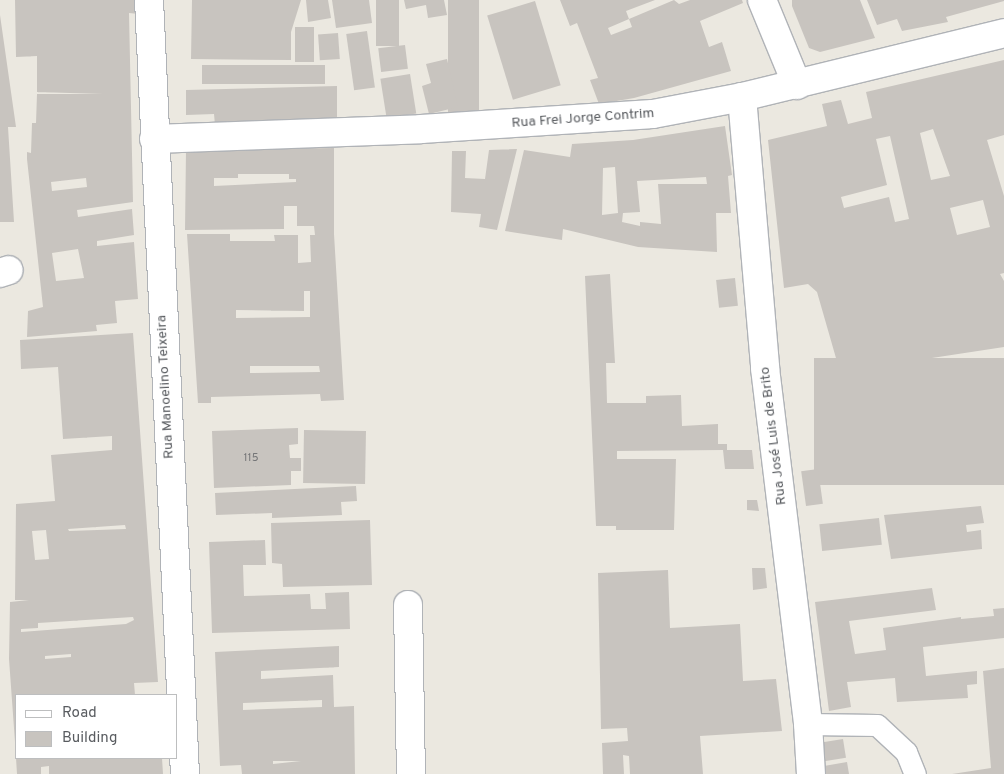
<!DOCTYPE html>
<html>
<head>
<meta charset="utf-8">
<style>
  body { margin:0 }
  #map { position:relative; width:1004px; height:774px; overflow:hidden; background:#ebe8e0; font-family:Overpass,sans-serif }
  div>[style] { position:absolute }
  .building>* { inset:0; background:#c8c4bf; transform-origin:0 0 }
  .roads { filter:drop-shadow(1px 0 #b0b3b7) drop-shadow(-1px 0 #b0b3b7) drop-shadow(0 1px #b0b3b7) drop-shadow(0 -1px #b0b3b7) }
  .service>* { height:21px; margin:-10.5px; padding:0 10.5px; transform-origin:10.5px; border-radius:10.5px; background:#fff }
  .minor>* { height:28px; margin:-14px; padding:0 14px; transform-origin:14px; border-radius:14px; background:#fff }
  span { translate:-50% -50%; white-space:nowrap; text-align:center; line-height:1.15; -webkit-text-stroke:4.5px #fff; paint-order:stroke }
  .number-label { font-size:11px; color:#757678 }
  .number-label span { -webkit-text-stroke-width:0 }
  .street-label { font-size:14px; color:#595c60 }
  .legend { position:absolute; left:15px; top:694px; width:162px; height:65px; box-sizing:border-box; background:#fff; border:1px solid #bdbebf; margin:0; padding:6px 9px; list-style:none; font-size:15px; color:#595c60 }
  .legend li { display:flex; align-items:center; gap:10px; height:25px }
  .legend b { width:25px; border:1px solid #bdbebf }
</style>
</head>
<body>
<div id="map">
  <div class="building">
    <div style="clip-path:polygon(evenodd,15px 0,139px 0,139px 14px,129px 13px,133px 202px,77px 210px,78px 217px,132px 209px,134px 235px,97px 241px,97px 246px,134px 242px,138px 299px,115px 301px,117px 323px,96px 325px,97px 331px,27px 337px,28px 311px,43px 307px,27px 159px,27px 152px,31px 153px,32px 123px,36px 123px,37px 94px,103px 94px,37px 92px,37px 56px,16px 57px,15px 0,86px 178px,87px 187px,52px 191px,51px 182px,86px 178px,15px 0,78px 249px,84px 278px,56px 281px,52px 253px,78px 249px)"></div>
    <div style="clip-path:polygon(192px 0,301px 0,291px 32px,291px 60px,191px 59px)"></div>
    <div style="clip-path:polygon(306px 0,328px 0,331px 18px,308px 22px)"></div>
    <div style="clip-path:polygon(332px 0,369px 0,372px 23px,336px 28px)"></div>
    <div style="left:376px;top:0;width:23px;height:46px"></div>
    <div style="clip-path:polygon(404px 0,444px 0,447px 15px,428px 18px,426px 5px,406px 9px)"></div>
    <div style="left:448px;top:0;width:31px;height:112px"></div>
    <div style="clip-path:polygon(560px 0,655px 0,626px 11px,629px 19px,608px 28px,611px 35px,632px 27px,629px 19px,674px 0,679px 4px,690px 0,742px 0,743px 3px,700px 21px,709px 47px,722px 42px,731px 71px,634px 98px,599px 104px,590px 80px,598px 78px,577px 23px,570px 26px)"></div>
    <div style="clip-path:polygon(792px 0,860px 0,875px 38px,820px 52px,809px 48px,792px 6px)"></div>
    <div style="clip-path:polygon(867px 0,1004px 0,1004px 1px,946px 17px,948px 22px,902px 31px,897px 19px,877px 25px)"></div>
    <div style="left:535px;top:1px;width:88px;height:50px;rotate:73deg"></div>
    <div style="clip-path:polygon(0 15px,16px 127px,8px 127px,14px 222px,0 222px)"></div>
    <div style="left:295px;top:27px;width:19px;height:35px"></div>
    <div style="left:367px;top:31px;width:57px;height:21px;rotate:82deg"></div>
    <div style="left:338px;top:33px;width:26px;height:20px;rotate:86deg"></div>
    <div style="left:405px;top:45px;width:24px;height:27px;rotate:83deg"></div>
    <div style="clip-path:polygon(447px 59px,458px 107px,429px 114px,422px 86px,431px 83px,426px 64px)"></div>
    <div style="clip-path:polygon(evenodd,1004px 60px,1004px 135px,987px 140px,1004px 196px,1004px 273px,1000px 274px,1004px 281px,1004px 347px,840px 372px,817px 292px,808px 284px,784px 288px,768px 140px,827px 126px,822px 104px,841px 100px,848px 124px,872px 118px,866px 92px,1004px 60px,933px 129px,950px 176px,931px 180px,920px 133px,933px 129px,1004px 60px,890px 136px,909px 219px,895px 222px,889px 197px,844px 208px,841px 197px,887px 185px,876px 139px,890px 136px,1004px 60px,983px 200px,990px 227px,957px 235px,950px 208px,983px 200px)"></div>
    <div style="left:325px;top:65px;width:19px;height:123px;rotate:90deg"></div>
    <div style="left:410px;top:74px;width:40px;height:30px;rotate:81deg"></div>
    <div style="clip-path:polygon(337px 86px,337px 122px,215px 125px,214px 114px,186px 115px,186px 90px)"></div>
    <div style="clip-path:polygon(evenodd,725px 126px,732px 175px,728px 176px,731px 213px,716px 213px,717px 252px,638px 247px,563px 229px,562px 240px,505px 231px,524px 150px,570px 157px,572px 144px,633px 140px,725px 126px,615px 167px,618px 213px,602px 215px,603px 168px,615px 167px,725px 126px,706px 177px,707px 184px,658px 184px,661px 224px,640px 222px,640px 226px,622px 222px,623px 213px,640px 212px,637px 181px,706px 177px)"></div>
    <div style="clip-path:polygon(evenodd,334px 148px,334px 234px,344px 400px,321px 401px,320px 394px,211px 397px,211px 403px,198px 403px,187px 234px,230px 234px,230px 241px,275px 241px,274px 235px,298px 235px,298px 263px,311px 262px,310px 235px,315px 235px,314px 226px,297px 226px,297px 206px,284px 206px,284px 229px,185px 230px,186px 150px,334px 148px,238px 174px,289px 174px,289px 179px,296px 179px,296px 182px,214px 186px,214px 178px,238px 178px,238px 174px,334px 148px,304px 291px,310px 291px,310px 317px,236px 318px,236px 310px,304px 311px,304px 291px,334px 148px,250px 366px,319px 366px,320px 372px,250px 373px,250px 366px)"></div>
    <div style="clip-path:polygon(517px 149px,497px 230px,479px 227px,481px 214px,451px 212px,452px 151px,466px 151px,465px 178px,485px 179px,489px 150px)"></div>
    <div style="clip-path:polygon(610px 274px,615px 363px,606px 363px,607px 403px,646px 403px,646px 396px,681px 395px,682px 426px,718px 424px,718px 444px,727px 444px,727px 450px,752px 450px,754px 469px,725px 469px,723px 450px,617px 451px,617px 459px,676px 459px,674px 530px,616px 530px,616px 526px,596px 526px,585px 276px)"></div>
    <div style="left:735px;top:278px;width:28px;height:19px;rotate:84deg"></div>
    <div style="clip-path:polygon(evenodd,133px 333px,158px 682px,134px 683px,135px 695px,16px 695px,15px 742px,9px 659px,10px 602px,29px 600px,15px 600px,16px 504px,55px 501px,51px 455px,112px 450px,112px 436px,63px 439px,58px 367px,21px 369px,20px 340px,133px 333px,125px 525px,126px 529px,69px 531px,68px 529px,125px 525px,133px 333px,46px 530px,49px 559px,35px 560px,32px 531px,46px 530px,133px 333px,133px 617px,134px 620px,126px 624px,21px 632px,21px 629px,38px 628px,38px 623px,133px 617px,133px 333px,71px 654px,71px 657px,45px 659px,45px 656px,71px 654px)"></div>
    <div style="left:1004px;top:358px;width:127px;height:190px;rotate:90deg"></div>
    <div style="clip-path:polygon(298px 428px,298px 444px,289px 445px,290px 458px,301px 458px,301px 471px,291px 471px,291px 485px,214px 488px,212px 431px)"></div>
    <div style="left:304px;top:430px;width:62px;height:53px;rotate:1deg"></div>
    <div style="left:818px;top:469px;width:35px;height:17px;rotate:82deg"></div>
    <div style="clip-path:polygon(356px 486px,357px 501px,341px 502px,342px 515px,272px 518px,272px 513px,216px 515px,215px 493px)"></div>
    <div style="clip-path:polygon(747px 500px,757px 500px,759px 511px,747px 510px)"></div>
    <div style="clip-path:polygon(981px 506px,984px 523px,966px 525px,967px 532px,981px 530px,982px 549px,891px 559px,884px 515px)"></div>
    <div style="left:879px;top:518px;width:27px;height:60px;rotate:84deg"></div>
    <div style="clip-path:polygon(370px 520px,372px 585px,283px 587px,282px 564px,272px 563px,271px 523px)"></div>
    <div style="clip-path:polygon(265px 540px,266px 565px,243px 565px,244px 596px,310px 594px,311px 609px,326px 609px,325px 593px,349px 592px,350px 629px,212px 633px,209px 542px)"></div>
    <div style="clip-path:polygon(752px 568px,765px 568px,767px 588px,753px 590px)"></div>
    <div style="clip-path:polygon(668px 570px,670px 628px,740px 624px,743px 681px,776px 679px,782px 731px,700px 736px,703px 774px,630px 774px,629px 756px,623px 755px,624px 774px,603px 774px,602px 743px,628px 741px,627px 728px,601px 729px,598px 573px)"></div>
    <div style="clip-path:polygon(932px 588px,936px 610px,849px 621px,855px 654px,886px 650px,883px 628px,961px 617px,961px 619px,994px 616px,993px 609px,1004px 608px,1004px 638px,923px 647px,926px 676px,977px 671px,977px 684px,967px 685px,968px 698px,897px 702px,895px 678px,847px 682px,851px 707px,829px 711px,815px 602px)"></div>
    <div style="clip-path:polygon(evenodd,339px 646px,339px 667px,261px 671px,261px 679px,333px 675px,334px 707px,354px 706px,355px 774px,242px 774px,241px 765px,220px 766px,215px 652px,339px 646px,322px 700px,322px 707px,243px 710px,243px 703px,322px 700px,339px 646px,273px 761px,301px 761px,273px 764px,273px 761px)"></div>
    <div style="clip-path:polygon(1004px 668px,1004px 774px,952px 774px,991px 768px,983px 671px)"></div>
    <div style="left:843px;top:739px;width:19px;height:22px;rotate:81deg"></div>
    <div style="clip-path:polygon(16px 758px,162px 758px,163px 774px,49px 774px,49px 766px,41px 767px,41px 774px,17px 774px)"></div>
    <div style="clip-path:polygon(847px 762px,849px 774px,825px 774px,824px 766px)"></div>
  </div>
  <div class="roads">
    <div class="service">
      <div style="left:808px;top:724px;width:69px;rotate:0.8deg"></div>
      <div style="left:877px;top:725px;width:40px;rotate:43deg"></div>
      <div style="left:906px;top:752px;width:24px;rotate:68deg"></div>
    </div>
    <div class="minor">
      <div style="left:149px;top:0;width:775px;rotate:87.34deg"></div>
      <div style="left:762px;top:0;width:92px;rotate:67.6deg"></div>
      <div style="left:742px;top:97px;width:272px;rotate:85.1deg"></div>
      <div style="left:765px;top:368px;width:359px;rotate:83.1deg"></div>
      <div style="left:808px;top:724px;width:50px;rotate:86.6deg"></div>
      <div style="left:154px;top:139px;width:267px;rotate:-2.1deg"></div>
      <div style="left:421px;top:129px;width:232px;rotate:-3.7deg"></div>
      <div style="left:653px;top:114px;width:91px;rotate:-10.8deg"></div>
      <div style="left:742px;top:97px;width:270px;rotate:-13.7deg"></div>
      <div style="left:0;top:273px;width:9px;rotate:-18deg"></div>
      <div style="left:408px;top:605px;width:169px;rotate:89deg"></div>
    </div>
  </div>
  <div class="number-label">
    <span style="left:251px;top:458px">115</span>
  </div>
  <div class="street-label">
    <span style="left:583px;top:119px;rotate:-4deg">Rua Frei Jorge Contrim</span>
    <span style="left:166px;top:387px;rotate:-93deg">Rua Manoelino Teixeira</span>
    <span style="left:774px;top:436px;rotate:-97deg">Rua José Luis de Brito</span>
  </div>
  <ul class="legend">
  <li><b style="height:6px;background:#fff"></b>Road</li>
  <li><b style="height:14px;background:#c8c4bf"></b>Building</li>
  </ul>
</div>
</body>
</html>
